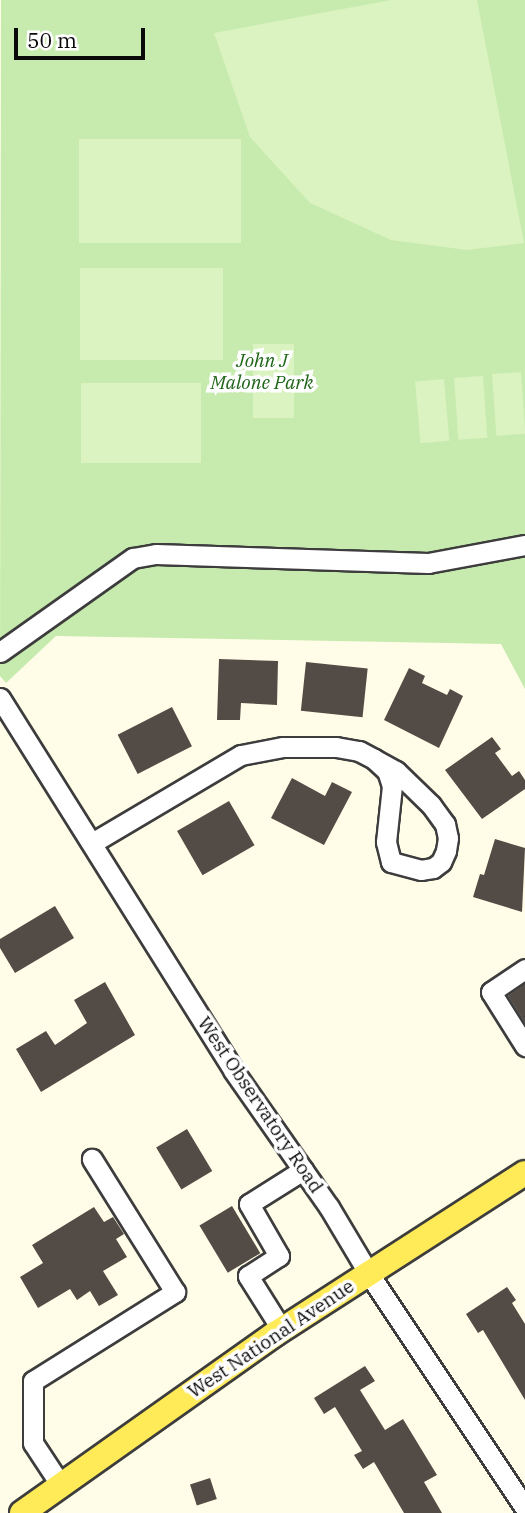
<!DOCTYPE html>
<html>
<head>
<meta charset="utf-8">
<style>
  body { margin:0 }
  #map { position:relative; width:525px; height:1513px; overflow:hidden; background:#fffde7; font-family:"IBM Plex Serif",serif }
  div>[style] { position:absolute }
  .green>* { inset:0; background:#c7ebae }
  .pitch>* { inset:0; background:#dbf2c1; transform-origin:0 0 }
  .building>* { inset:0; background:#534c46; transform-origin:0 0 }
  .roads { filter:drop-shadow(2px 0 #3d3d3d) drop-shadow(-2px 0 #3d3d3d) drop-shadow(0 2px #3d3d3d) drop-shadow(0 -2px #3d3d3d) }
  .minor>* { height:19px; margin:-9.5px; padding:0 9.5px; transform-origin:9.5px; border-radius:9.5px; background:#fff }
  .major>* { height:24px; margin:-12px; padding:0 12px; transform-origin:12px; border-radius:12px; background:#ffea57 }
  span { translate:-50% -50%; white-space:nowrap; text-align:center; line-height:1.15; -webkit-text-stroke:7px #fff; paint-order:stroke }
  .park-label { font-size:19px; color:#1e6517; font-style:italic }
  .street-label { font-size:19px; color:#0a0a0a }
  .scale { position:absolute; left:14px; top:28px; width:131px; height:32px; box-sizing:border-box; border:4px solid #0a0a0a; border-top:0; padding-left:9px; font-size:21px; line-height:24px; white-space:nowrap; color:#0a0a0a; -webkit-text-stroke:5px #fff; paint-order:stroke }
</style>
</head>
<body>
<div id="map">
  <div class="green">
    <div style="clip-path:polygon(1px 0,525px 0,525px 689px,501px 644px,56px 636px,6px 683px,0 676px)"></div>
  </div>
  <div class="pitch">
    <div style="clip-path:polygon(391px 0,477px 0,524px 243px,467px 250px,391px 240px,310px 203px,250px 137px,214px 33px)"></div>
    <div style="left:241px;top:139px;width:104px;height:162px;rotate:90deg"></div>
    <div style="left:80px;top:268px;width:143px;height:92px"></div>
    <div style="left:253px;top:344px;width:41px;height:74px"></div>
    <div style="left:521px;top:372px;width:62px;height:29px;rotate:86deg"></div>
    <div style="left:483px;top:376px;width:62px;height:29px;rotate:86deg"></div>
    <div style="left:444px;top:379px;width:62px;height:29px;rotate:85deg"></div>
    <div style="left:201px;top:383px;width:80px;height:120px;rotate:90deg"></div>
  </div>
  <div class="building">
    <div style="clip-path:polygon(219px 659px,278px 661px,277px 705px,241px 703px,240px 720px,217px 720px)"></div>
    <div style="left:306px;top:662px;width:62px;height:49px;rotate:6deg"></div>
    <div style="clip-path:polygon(409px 668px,425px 676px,422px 683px,447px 695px,450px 689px,463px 696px,439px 748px,384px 720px)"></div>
    <div style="left:172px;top:707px;width:44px;height:61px;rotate:63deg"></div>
    <div style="clip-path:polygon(492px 737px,501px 749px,495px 753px,512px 776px,519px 771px,525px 780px,525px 789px,482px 819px,445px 770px)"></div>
    <div style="clip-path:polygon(292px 778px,325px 796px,332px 782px,352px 792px,324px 845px,271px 818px)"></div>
    <div style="left:229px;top:801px;width:51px;height:60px;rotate:60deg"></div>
    <div style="clip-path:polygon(495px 839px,525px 848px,522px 912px,473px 897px,480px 874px,484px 875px)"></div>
    <div style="clip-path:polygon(55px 906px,74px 938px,15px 973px,0 948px,0 939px)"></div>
    <div style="clip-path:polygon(105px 982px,135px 1035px,41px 1092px,16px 1049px,46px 1031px,55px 1045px,87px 1023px,74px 1000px)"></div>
    <div style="clip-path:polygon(525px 984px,525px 1023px,508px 996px)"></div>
    <div style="left:187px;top:1129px;width:49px;height:36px;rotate:59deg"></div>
    <div style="left:232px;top:1206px;width:55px;height:38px;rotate:59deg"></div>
    <div style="clip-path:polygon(94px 1207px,104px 1222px,113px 1217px,124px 1234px,116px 1239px,127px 1257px,103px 1271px,118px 1295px,99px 1306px,90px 1291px,77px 1300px,70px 1289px,38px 1308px,20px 1277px,43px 1263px,32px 1245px)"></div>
    <div style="clip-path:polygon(507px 1287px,516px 1300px,512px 1303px,525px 1324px,525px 1400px,483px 1330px,478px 1333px,466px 1314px)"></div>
    <div style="clip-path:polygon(365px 1366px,375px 1381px,360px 1390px,385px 1430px,403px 1419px,437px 1475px,424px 1482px,442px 1513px,404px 1513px,374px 1462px,363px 1469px,354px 1455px,362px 1451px,335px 1407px,324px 1414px,314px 1398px)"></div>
    <div style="left:210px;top:1478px;width:22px;height:21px;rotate:72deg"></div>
  </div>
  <div class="roads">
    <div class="minor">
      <div style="left:0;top:652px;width:163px;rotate:-35.3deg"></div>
      <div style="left:133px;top:558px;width:23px;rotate:-10deg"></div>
      <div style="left:156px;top:554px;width:272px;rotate:1.9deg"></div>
      <div style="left:428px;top:563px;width:99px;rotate:-10.5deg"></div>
      <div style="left:0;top:698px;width:439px;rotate:57.9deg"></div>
      <div style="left:233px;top:1070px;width:167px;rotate:55deg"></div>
      <div style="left:329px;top:1207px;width:78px;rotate:59.2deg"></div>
      <div style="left:369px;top:1274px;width:281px;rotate:56.3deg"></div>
      <div style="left:92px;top:843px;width:173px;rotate:-30.6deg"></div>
      <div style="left:241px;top:755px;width:43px;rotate:-10.8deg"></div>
      <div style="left:283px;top:747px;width:53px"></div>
      <div style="left:336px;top:747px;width:23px;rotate:10deg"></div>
      <div style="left:359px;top:751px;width:17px;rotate:28deg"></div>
      <div style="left:374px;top:759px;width:25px;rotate:29deg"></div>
      <div style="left:396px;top:771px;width:49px;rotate:44.2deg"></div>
      <div style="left:431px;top:805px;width:24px;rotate:54deg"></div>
      <div style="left:445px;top:824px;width:14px;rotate:78deg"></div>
      <div style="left:448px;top:838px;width:13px;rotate:99deg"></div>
      <div style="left:446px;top:851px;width:12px;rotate:114deg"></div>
      <div style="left:441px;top:862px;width:10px;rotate:143deg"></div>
      <div style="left:433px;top:868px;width:12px;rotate:171deg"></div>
      <div style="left:421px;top:870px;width:31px;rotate:-165deg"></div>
      <div style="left:391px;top:862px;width:21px;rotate:-104deg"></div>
      <div style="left:386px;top:842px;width:56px;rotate:-83.9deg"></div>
      <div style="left:392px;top:786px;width:16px;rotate:-108deg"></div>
      <div style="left:387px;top:771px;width:18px;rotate:-137deg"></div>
      <div style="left:525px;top:969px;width:41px;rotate:145.9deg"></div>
      <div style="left:491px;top:992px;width:64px;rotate:57.8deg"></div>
      <div style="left:282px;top:1330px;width:64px;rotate:-122.2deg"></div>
      <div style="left:248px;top:1276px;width:37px;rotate:-33deg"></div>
      <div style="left:279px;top:1256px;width:60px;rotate:-120deg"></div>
      <div style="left:249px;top:1204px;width:64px;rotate:-32.2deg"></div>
      <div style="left:60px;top:1484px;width:49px;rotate:-123.4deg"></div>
      <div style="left:33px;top:1443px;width:62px;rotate:-90deg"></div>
      <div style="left:33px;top:1381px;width:168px;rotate:-32.1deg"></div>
      <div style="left:175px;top:1292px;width:157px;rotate:-122deg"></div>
    </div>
    <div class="major">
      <div style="left:22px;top:1513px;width:310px;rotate:-35.3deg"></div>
      <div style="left:275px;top:1334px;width:297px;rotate:-32.8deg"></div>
    </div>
  </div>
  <div class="park-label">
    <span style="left:262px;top:372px">John J<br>Malone Park</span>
  </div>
  <div class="street-label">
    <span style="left:260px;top:1105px;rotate:56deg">West Observatory Road</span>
    <span style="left:271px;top:1339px;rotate:-34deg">West National Avenue</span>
  </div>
  <div class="scale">50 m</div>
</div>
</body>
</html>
